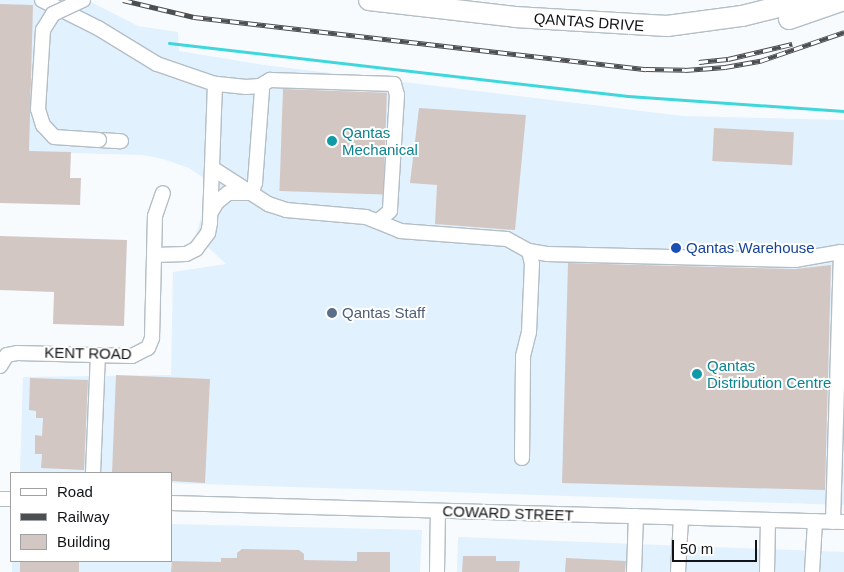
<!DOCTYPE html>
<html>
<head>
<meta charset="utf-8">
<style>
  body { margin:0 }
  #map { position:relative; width:844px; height:572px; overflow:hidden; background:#f7fbfe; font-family:Helvetica,sans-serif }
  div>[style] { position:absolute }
  .built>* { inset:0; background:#e1f1fe }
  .stream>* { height:3px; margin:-1.5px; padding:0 1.5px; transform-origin:1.5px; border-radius:1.5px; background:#3fd7db }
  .building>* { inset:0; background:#d3c7c4; transform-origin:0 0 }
  .roads { filter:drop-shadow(1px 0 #b4bec5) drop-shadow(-1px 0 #b4bec5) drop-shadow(0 1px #b4bec5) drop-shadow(0 -1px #b4bec5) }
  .minor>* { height:14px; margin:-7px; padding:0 7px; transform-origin:7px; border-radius:7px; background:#fff }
  .highway>* { height:20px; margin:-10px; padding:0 10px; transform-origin:10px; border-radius:10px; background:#fff }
  .rail>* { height:5px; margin-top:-2.5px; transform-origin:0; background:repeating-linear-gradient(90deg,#fff 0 9px,#4c4f52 0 18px); box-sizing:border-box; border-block:1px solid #4c4f52 }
  .bridges { filter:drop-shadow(1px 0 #b4bec5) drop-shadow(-1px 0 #b4bec5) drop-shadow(0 1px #b4bec5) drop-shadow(0 -1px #b4bec5) }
  .minor-bridge>* { height:14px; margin:-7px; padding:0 7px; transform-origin:7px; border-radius:7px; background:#fff }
  .dots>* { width:14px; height:14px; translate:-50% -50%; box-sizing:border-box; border:2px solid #fff; border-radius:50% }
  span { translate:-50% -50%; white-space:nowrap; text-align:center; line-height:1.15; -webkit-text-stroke:4px #fff; paint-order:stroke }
  .street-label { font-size:15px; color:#111417 }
  .culture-label { font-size:15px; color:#0d838f }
  .left { translate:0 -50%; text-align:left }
  .transit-label { font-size:15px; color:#164399 }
  .service-label { font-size:15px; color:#4e5e75 }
  .legend { position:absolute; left:10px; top:472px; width:162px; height:90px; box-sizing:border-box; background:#fff; border:1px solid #a0a1a2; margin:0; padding:6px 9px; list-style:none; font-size:15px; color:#111417 }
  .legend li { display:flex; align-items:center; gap:10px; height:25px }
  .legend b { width:25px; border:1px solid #a0a1a2 }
  .scale { position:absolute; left:672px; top:540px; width:85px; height:22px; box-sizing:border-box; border:2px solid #111417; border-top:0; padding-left:6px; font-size:15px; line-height:18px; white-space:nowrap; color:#111417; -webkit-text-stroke:4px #fff; paint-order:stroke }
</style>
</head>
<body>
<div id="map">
  <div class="built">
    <div style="clip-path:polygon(0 0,87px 0,138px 26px,178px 32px,179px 51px,264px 65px,683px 116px,844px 120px,844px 505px,171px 483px,171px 473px,20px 473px,23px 377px,171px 375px,173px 272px,226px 264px,196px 236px,203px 211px,204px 178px,189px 168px,163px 159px,142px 155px,0 151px)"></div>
    <div style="clip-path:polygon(171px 524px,422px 530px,420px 572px,12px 572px,12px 561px,171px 561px)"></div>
    <div style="clip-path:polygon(458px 537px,844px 552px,844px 572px,457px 572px)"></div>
  </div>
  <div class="stream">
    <div style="left:169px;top:43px;width:462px;rotate:6.6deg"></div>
    <div style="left:628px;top:96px;width:217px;rotate:4deg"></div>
  </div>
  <div class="building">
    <div style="clip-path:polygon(0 4px,33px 5px,29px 151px,71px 152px,70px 178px,81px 178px,80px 205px,0 203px)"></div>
    <div style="left:283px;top:89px;width:104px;height:102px;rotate:2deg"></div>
    <div style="clip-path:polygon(419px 108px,526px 115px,515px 230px,435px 224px,437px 185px,410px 183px)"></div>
    <div style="left:714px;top:128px;width:80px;height:33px;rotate:3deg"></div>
    <div style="clip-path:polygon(0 236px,127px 240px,124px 326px,53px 324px,54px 292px,0 290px)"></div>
    <div style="clip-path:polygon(568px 263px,795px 269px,831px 265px,825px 490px,562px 483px)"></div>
    <div style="clip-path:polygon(116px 375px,210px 379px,205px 483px,171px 481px,171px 473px,112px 473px)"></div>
    <div style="clip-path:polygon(30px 378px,88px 380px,84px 470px,41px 468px,42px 454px,35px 454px,35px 435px,42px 436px,43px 418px,36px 418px,36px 411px,29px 410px)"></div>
    <div style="clip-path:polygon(242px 549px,299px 550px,304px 554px,304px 560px,357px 561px,357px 552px,390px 552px,390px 572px,171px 572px,172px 561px,221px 562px,221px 558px,237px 558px,237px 553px)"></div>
    <div style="clip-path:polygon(463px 556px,496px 556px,496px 561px,520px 561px,519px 572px,462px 572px)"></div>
    <div style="clip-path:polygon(566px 558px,626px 561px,625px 572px,565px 572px)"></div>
    <div style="left:20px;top:561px;width:59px;height:12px"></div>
  </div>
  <div class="roads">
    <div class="minor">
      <div style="left:42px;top:0;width:63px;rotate:26.6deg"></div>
      <div style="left:98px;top:28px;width:69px;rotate:31.4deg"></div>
      <div style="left:157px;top:64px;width:61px;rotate:19deg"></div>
      <div style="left:215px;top:84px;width:139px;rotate:92.1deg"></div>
      <div style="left:210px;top:223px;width:10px;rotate:101deg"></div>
      <div style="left:208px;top:233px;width:20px;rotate:127deg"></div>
      <div style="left:196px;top:249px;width:11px;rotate:153deg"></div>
      <div style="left:186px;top:254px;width:32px;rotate:178deg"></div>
      <div style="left:260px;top:86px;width:12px;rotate:-31deg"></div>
      <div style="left:270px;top:80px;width:124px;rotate:1.8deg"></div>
      <div style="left:394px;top:84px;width:11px;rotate:75deg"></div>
      <div style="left:397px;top:95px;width:116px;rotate:93.5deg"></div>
      <div style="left:390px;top:211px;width:16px;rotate:140deg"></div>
      <div style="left:99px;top:140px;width:22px;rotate:3deg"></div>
      <div style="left:212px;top:168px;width:67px;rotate:32.7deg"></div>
      <div style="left:268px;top:204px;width:19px;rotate:18deg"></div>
      <div style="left:286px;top:210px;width:80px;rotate:5deg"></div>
      <div style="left:366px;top:217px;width:37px;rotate:22deg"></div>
      <div style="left:400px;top:231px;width:107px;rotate:4.3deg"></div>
      <div style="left:507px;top:239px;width:25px;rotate:29deg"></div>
      <div style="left:529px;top:251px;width:18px;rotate:9deg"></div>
      <div style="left:547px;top:254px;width:248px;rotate:1.4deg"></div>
      <div style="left:795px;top:260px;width:47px;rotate:-9.9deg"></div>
      <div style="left:841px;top:252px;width:270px;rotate:91.7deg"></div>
      <div style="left:211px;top:212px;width:12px;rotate:-59deg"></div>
      <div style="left:217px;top:202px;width:14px;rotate:-39deg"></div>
      <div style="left:228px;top:193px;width:23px"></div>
      <div style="left:251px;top:193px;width:11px;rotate:-68deg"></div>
      <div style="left:255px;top:183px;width:93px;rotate:-85.7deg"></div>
      <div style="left:262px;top:90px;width:4px;rotate:-117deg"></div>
      <div style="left:260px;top:86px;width:14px;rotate:176deg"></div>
      <div style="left:246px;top:87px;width:31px;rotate:-174deg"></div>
      <div style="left:0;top:366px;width:13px;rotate:-58deg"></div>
      <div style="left:7px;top:355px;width:10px;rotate:-11deg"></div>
      <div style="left:17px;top:353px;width:115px;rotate:1.5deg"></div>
      <div style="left:132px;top:356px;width:18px;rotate:-27deg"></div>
      <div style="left:148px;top:348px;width:11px;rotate:-68deg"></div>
      <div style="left:152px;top:338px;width:122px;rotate:-88.6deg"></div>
      <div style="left:155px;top:216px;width:24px;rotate:-71deg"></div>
      <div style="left:522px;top:458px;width:102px;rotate:-89.4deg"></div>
      <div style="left:523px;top:356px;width:25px;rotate:-76deg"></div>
      <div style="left:529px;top:332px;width:68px;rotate:-87.5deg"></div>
      <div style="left:532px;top:264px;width:13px;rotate:-103deg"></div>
      <div style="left:93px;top:473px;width:118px;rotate:-87.6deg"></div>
      <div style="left:0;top:499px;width:11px"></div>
      <div style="left:171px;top:503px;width:673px;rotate:1.62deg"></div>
      <div style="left:437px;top:572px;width:61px;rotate:-89.1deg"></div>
      <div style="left:634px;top:572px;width:56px;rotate:-88deg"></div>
      <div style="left:678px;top:572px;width:54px;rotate:-86.8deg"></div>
      <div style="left:767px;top:572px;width:52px;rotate:-88.9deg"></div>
      <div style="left:812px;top:572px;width:51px;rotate:-86.6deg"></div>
    </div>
    <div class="highway">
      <div style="left:369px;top:0;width:147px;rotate:6.6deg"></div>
      <div style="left:515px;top:17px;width:152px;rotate:3.4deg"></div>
      <div style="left:667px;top:26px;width:76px;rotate:-7.6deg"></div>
      <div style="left:742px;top:16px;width:66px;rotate:-14deg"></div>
      <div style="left:789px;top:19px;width:58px;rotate:-19.1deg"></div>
    </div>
  </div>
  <div class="rail">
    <div style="left:123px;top:0;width:73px;rotate:13.5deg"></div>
    <div style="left:194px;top:17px;width:455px;rotate:6.6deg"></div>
    <div style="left:646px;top:69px;width:39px;rotate:1deg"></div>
    <div style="left:685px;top:70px;width:40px;rotate:-4.3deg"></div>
    <div style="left:725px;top:67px;width:36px;rotate:-10deg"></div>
    <div style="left:760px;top:61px;width:89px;rotate:-19deg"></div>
    <div style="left:699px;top:62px;width:29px;rotate:-6deg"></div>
    <div style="left:728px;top:59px;width:66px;rotate:-13.2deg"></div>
  </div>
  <div class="bridges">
    <div class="minor-bridge">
      <div style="left:83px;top:0;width:33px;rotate:155deg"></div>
      <div style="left:53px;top:14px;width:19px;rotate:122deg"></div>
      <div style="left:43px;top:30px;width:79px;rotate:93.6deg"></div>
      <div style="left:38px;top:109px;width:17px;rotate:73deg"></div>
      <div style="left:43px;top:125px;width:16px;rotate:47deg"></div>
      <div style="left:54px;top:137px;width:45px;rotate:3.8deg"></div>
    </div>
  </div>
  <div class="dots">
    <div style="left:332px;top:141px;background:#0f9aa8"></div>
    <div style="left:676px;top:248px;background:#1a4fb4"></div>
    <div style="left:332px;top:313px;background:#5c6f8a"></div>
    <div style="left:697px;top:374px;background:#0f9aa8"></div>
  </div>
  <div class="street-label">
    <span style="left:589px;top:22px;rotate:4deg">QANTAS DRIVE</span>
    <span style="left:88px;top:353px;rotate:1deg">KENT ROAD</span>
    <span style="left:508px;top:513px;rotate:2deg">COWARD STREET</span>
  </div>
  <div class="culture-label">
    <span class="left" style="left:342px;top:141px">Qantas<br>Mechanical</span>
    <span class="left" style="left:707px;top:374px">Qantas<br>Distribution Centre</span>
  </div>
  <div class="transit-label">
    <span class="left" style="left:686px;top:248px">Qantas Warehouse</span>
  </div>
  <div class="service-label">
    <span class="left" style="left:342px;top:313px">Qantas Staff</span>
  </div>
  <ul class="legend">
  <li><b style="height:6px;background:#fff"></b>Road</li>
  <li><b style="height:6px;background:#4c4f52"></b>Railway</li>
  <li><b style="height:14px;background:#d3c7c4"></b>Building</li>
  </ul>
  <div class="scale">50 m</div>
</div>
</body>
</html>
